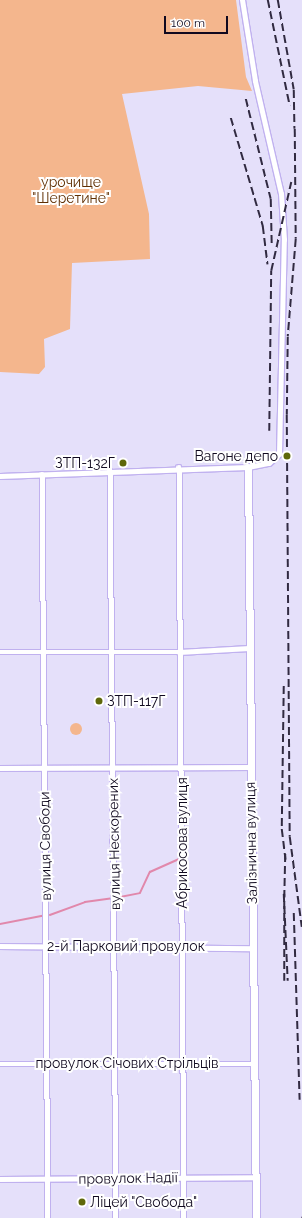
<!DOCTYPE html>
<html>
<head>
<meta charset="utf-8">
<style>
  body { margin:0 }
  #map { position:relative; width:302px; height:1218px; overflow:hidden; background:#e5e0fa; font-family:Raleway,sans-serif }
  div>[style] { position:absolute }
  .green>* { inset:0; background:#f4b68d }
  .round { border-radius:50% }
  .stream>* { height:1.5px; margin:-0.75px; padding:0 0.75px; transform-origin:0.75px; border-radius:0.75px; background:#e188ab }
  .roads { filter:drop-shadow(1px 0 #c0b1ef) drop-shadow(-1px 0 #c0b1ef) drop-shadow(0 1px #c0b1ef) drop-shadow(0 -1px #c0b1ef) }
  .street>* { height:4.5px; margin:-2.25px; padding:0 2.25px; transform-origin:2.25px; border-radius:2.25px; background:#fff }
  .secondary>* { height:7px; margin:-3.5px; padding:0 3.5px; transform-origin:3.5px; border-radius:3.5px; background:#fff }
  .rail>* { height:1.5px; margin-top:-0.75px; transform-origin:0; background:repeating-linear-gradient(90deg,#312a41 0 8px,transparent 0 12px) }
  .dots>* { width:11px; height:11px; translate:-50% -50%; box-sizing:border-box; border:2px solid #fff; border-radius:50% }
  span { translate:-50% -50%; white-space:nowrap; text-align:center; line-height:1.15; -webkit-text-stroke:4px #fff; paint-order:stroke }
  .park-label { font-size:14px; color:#5f2f03 }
  .poi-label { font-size:14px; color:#10091f }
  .right { translate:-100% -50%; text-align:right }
  .left { translate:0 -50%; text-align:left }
  .street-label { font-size:14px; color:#10091f }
  .scale { position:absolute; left:164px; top:16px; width:64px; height:18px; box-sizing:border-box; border:2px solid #10091f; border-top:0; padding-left:5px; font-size:12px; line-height:14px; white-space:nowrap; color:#10091f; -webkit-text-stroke:3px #fff; paint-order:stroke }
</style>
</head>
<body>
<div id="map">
  <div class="green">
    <div style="clip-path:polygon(0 0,236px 0,246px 77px,252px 91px,198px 86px,122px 94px,149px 214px,150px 259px,72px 263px,70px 329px,44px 339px,45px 367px,39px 374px,0 372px)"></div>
    <div class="round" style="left:70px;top:723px;width:12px;height:12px"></div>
  </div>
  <div class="stream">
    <div style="left:115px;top:898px;width:25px;rotate:-11deg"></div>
    <div style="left:140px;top:893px;width:23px;rotate:-65deg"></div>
    <div style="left:150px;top:872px;width:32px;rotate:-24deg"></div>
    <div style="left:50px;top:915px;width:37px;rotate:-20deg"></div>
    <div style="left:85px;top:902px;width:27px;rotate:-8deg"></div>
    <div style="left:0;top:924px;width:43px;rotate:-10.8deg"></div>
  </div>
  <div class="roads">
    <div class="street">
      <div style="left:179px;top:467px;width:751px;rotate:89.62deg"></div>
      <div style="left:110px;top:471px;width:747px;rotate:89.54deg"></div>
      <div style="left:42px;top:474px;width:744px;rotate:89.54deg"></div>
      <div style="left:0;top:476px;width:248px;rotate:-2.1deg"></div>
      <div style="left:248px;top:467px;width:21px;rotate:-11deg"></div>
      <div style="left:269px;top:463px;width:13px;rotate:-42deg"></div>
      <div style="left:279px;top:454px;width:214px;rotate:-88.7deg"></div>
      <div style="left:284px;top:240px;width:46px;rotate:-93.7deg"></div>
      <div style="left:281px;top:194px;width:116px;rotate:-103deg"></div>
      <div style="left:255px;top:81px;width:82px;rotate:-99.1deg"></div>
      <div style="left:0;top:652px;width:179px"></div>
      <div style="left:179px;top:652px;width:70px;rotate:-3.3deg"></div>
      <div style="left:0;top:768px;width:250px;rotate:-0.2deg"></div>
      <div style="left:0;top:946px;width:252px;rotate:0.5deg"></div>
      <div style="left:0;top:1064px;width:254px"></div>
      <div style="left:0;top:1179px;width:256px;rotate:-0.4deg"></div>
    </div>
    <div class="secondary">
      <div style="left:248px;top:467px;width:751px;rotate:89.39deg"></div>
    </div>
  </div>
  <div class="rail">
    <div style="left:268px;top:0;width:108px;rotate:78.3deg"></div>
    <div style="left:278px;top:0;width:91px;rotate:79.9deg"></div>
    <div style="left:294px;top:90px;width:39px;rotate:89deg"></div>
    <div style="left:295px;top:129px;width:110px;rotate:89.5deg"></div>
    <div style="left:296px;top:239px;width:98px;rotate:94.7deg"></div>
    <div style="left:288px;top:337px;width:78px;rotate:90.7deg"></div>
    <div style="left:287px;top:415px;width:422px;rotate:89.6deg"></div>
    <div style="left:290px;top:837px;width:91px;rotate:82.4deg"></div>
    <div style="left:246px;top:99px;width:103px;rotate:76deg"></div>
    <div style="left:271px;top:199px;width:48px;rotate:88.8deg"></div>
    <div style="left:231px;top:118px;width:113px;rotate:73.5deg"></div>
    <div style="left:263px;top:226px;width:39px;rotate:83deg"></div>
    <div style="left:269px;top:431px;width:160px;rotate:-89.3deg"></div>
    <div style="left:271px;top:271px;width:91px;rotate:-77.3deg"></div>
    <div style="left:284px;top:686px;width:143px;rotate:90.8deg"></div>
    <div style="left:282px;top:829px;width:31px;rotate:83deg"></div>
    <div style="left:284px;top:898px;width:44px;rotate:-88.7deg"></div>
    <div style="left:294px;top:913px;width:187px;rotate:88.2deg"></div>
    <div style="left:284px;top:981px;width:87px;rotate:-90deg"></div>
    <div style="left:284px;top:894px;width:87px;rotate:87.4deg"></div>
    <div style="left:302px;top:1218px;width:1px;rotate:-90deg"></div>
  </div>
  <div class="dots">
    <div style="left:287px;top:456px;background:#5f680b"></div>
    <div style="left:123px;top:463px;background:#5f680b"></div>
    <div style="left:99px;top:701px;background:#5f680b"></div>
    <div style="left:82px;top:1202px;background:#5f680b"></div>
  </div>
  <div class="park-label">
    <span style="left:71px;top:190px">урочище<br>"Шеретине"</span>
  </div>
  <div class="poi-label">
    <span class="right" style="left:278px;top:456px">Вагоне депо</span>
    <span class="right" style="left:115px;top:463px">ЗТП-132Г</span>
    <span class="left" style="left:107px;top:701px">ЗТП-117Г</span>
    <span class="left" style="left:90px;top:1202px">Ліцей "Свобода"</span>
  </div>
  <div class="street-label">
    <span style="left:182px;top:843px;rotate:-90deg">Абрикосова вулиця</span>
    <span style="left:251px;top:843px;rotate:-91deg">Залізнична вулиця</span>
    <span style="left:114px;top:844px;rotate:-91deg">вулиця Нескорених</span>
    <span style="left:45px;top:846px;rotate:-91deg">вулиця Свободи</span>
    <span style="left:126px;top:946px">2-й Парковий провулок</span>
    <span style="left:127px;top:1063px">провулок Січових Стрільців</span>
    <span style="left:128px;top:1178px;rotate:-1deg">провулок Надії</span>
  </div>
  <div class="scale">100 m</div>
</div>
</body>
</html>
